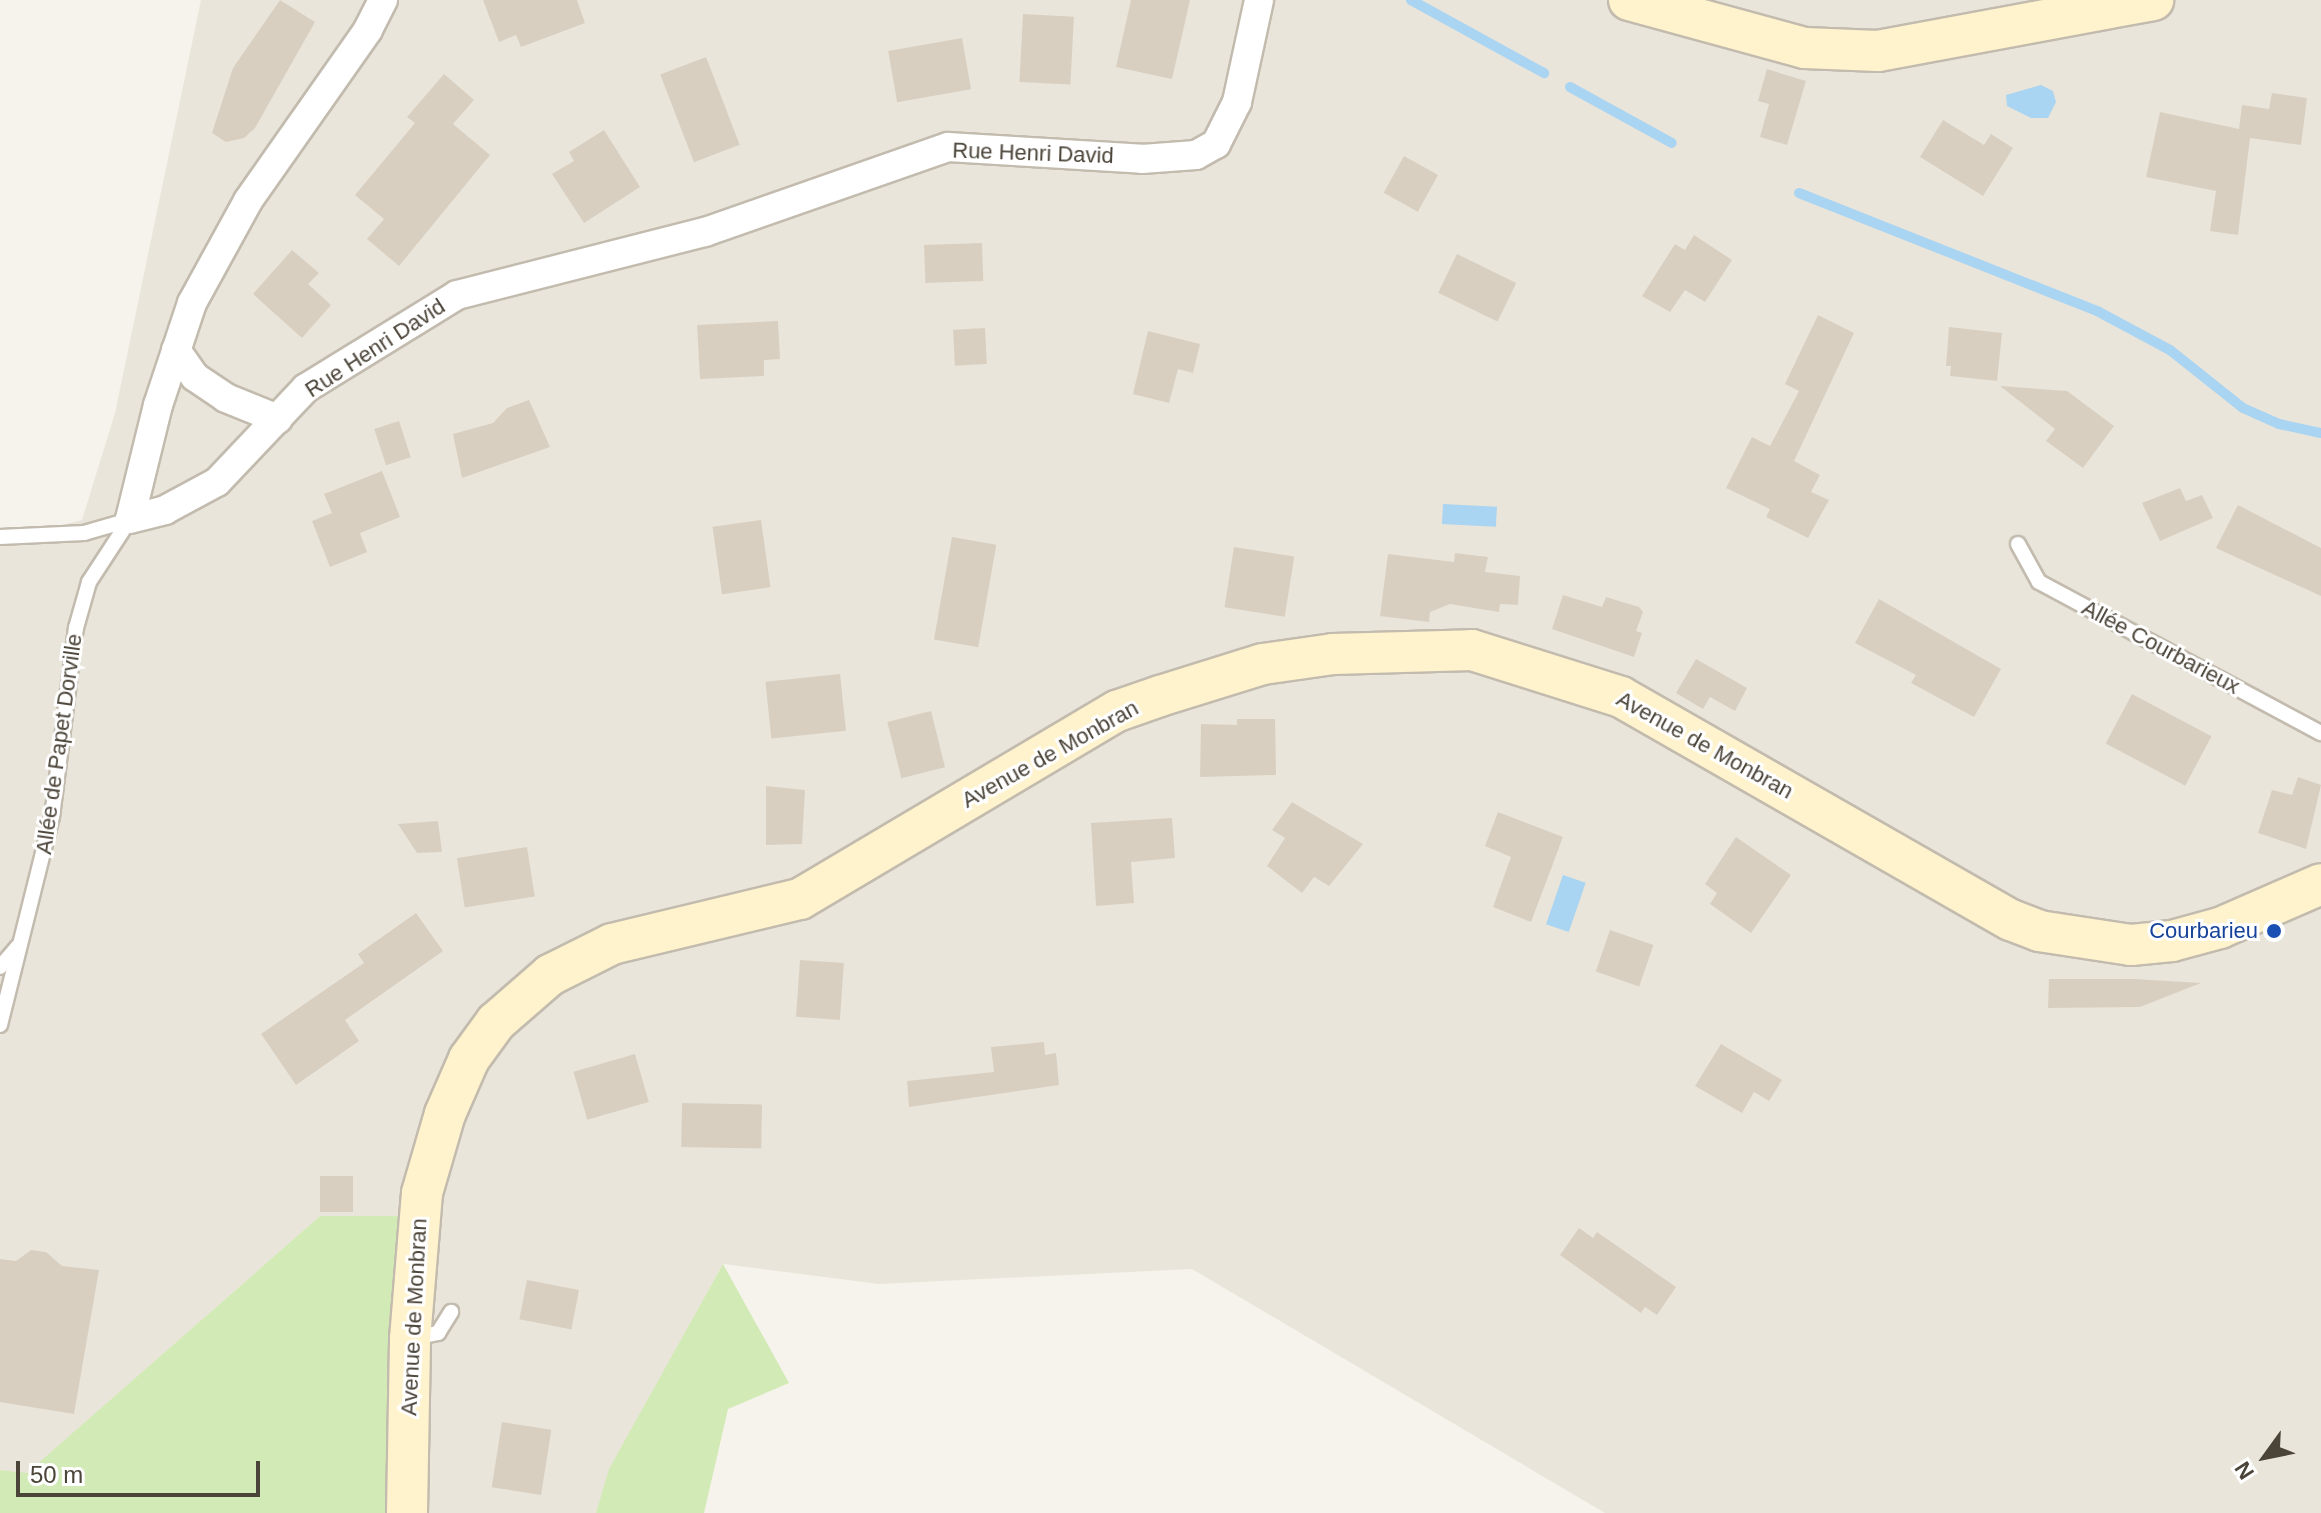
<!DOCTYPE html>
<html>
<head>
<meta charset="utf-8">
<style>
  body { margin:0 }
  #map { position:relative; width:2321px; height:1513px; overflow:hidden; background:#f6f3ec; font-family:Arial,sans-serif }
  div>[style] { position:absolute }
  .residential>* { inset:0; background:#eae5da }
  .green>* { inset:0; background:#d2eab5 }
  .water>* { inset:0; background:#a9d4f2; transform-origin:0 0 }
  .stream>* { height:10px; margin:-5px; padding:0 5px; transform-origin:5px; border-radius:5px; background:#a9d4f2 }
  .building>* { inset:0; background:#d8cfc1; transform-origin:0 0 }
  .roads { filter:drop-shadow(2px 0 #c2bbae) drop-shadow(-2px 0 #c2bbae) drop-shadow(0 2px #c2bbae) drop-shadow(0 -2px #c2bbae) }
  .lane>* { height:14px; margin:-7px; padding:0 7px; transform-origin:7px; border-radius:7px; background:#fff }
  .street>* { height:28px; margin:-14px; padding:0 14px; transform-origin:14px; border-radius:14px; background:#fff }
  .secondary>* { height:40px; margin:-20px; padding:0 20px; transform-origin:20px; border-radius:20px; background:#fff3cd }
  .dots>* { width:22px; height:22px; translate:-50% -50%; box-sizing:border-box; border:4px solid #fff; border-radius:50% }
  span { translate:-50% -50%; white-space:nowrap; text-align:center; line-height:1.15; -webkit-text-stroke:6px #fff; paint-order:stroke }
  .street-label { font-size:22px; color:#4b4439 }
  .transit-label { font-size:22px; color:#164399 }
  .right { translate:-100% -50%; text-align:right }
  .north { position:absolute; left:2225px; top:1417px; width:80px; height:80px; -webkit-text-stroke:6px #fff; paint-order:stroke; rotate:237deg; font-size:22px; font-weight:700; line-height:32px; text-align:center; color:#4b4439 }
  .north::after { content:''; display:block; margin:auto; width:28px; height:36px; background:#4b4439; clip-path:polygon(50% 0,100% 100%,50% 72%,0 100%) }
  .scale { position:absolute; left:16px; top:1461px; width:244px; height:36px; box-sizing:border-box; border:4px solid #4b4439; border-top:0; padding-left:10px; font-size:24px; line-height:28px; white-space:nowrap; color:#4b4439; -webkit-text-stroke:6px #fff; paint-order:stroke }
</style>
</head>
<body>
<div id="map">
  <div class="residential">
    <div style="clip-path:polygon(201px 0,2321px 0,2321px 1513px,1605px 1513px,1192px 1269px,879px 1284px,723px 1264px,610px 1469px,596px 1513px,415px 1513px,320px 1216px,27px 1474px,0 1470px,0 541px,82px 520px,115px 413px)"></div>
  </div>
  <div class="green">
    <div style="clip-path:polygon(320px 1216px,402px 1216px,415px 1513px,0 1513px,0 1470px,27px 1473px)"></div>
    <div style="clip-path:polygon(723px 1264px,789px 1383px,728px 1409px,704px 1513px,596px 1513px,609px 1469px)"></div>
  </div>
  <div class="water">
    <div style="clip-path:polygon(2041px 85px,2053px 91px,2056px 102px,2048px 118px,2031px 118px,2007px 106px,2006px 95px)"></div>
    <div style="left:1443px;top:504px;width:54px;height:20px;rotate:3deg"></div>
    <div style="left:1563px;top:875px;width:24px;height:52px;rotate:19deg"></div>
  </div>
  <div class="stream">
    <div style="left:1411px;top:0;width:152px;rotate:28.8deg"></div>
    <div style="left:1570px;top:87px;width:116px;rotate:28.8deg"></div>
    <div style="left:1799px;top:193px;width:323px;rotate:21.6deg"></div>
    <div style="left:2099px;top:312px;width:81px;rotate:28.2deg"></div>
    <div style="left:2170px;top:350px;width:93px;rotate:38.5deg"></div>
    <div style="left:2243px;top:408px;width:39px;rotate:24deg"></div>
    <div style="left:2279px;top:424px;width:43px;rotate:12.1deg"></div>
  </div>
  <div class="building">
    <div style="clip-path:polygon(280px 0,315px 22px,255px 128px,244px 138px,226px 142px,212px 133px,233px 68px)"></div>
    <div style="clip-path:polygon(483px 0,577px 0,585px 23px,521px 47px,516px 35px,499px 42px)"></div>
    <div style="clip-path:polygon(1131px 0,1190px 0,1172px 79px,1116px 67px)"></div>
    <div style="left:1023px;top:14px;width:51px;height:68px;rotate:3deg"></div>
    <div style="left:962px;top:38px;width:52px;height:75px;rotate:80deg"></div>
    <div style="left:706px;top:57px;width:94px;height:49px;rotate:69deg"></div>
    <div style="clip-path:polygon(1767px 69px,1806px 81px,1787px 145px,1760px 137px,1769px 104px,1758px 101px)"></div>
    <div style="clip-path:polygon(444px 74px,474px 100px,453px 124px,490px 155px,399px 266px,367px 239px,384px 219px,355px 195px,415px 123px,407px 117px)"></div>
    <div style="clip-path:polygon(2272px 93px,2307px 98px,2301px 145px,2250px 138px,2238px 235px,2210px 231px,2216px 191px,2146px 177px,2160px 112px,2239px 129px,2242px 105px,2269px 109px)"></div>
    <div style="clip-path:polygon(1943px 120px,1984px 145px,1991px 134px,2013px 148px,1983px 196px,1920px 157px)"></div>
    <div style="clip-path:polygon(604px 130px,640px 187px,584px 223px,552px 174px,574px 161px,569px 152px)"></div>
    <div style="left:1404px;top:156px;width:39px;height:42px;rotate:29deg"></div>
    <div style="clip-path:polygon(1694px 235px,1732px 260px,1705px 302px,1685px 290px,1670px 312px,1642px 296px,1675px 244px,1685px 250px)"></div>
    <div style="left:982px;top:243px;width:38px;height:58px;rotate:88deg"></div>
    <div style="clip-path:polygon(292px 250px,319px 273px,308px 284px,331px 305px,302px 338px,253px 294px)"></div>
    <div style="left:1457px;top:254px;width:66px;height:43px;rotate:26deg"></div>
    <div style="clip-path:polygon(1818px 315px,1854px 333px,1794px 461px,1820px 475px,1811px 492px,1829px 500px,1808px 538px,1766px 517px,1770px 509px,1726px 488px,1752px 437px,1770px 446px,1799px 391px,1785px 384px)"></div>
    <div style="clip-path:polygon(778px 321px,780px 359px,764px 360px,764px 376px,700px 379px,697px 325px)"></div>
    <div style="clip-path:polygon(1949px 327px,2002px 333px,1997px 381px,1950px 376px,1951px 366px,1946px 366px)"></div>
    <div style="left:985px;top:328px;width:36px;height:32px;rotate:87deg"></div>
    <div style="clip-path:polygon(1148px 331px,1200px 344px,1193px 373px,1178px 369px,1169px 403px,1133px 394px)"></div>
    <div style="clip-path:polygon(2000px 386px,2067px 391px,2114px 426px,2083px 468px,2046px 441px,2055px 429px)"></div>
    <div style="clip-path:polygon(529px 400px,550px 447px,462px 478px,453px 434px,493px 423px,507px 408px)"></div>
    <div style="left:399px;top:421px;width:38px;height:26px;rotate:72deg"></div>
    <div style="clip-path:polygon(382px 471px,400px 517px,360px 533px,367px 552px,330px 567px,312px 521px,332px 513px,324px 494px)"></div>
    <div style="clip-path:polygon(2180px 488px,2186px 501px,2202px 495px,2213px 518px,2160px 541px,2142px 503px)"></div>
    <div style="clip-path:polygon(2238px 505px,2321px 548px,2321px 596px,2216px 548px)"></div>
    <div style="left:761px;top:520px;width:68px;height:49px;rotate:82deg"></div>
    <div style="left:952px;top:537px;width:45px;height:104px;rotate:10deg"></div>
    <div style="left:1234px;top:547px;width:61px;height:61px;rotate:9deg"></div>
    <div style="clip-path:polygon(1455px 553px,1488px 557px,1485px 572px,1520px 576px,1518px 605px,1500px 604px,1499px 612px,1450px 604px,1430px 612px,1429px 622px,1380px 616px,1388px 554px,1454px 562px)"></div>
    <div style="clip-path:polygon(1563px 595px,1602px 607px,1606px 597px,1639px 607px,1643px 612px,1636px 631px,1642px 633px,1634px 657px,1552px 629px)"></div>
    <div style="clip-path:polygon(1879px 599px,2001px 669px,1974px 717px,1911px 683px,1916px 675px,1855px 643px)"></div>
    <div style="clip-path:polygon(1696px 659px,1747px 688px,1735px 711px,1710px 697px,1703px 709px,1676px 693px)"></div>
    <div style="left:840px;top:674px;width:57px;height:75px;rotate:84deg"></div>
    <div style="left:2132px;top:694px;width:90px;height:56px;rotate:28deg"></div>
    <div style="left:931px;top:711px;width:58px;height:45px;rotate:76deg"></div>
    <div style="clip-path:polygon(1237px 719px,1275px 719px,1276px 775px,1200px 777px,1201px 724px,1237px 725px)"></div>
    <div style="clip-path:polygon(2298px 777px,2321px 785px,2306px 849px,2258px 833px,2272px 790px,2292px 795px)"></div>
    <div style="clip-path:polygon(766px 786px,805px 790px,802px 844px,766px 845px)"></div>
    <div style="clip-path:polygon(1292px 802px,1363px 844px,1329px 886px,1314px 877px,1302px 893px,1267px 866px,1285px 838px,1272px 830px)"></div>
    <div style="clip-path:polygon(1498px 812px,1563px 837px,1531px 922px,1493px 907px,1511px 857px,1485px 846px)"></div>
    <div style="clip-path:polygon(1172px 818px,1175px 858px,1131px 862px,1134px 903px,1096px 906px,1091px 823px)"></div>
    <div style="clip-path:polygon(438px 821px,442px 852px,417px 853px,398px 824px)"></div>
    <div style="clip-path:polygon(1736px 837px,1791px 875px,1751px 933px,1710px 904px,1717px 893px,1705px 884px)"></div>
    <div style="left:527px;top:847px;width:50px;height:71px;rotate:81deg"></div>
    <div style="clip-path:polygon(416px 913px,443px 951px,345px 1020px,359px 1041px,296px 1085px,261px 1034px,364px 963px,358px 954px)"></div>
    <div style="left:1610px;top:930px;width:46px;height:44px;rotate:19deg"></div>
    <div style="left:800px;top:960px;width:44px;height:57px;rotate:4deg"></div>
    <div style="clip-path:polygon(2049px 979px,2134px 979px,2201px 983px,2140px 1007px,2048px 1008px)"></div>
    <div style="clip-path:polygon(1044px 1042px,1045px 1055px,1056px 1053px,1059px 1085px,909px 1107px,907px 1081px,994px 1072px,991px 1047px)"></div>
    <div style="clip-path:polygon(1721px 1044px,1782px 1080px,1769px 1101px,1754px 1092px,1742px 1113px,1695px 1086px)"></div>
    <div style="left:635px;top:1054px;width:50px;height:64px;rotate:74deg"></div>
    <div style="left:682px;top:1103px;width:80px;height:44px;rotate:1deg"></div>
    <div style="left:320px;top:1176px;width:33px;height:36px"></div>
    <div style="clip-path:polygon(1579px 1228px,1593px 1238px,1597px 1232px,1676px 1287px,1657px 1315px,1645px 1307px,1641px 1313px,1560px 1255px)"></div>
    <div style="clip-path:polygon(31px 1250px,46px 1252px,62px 1266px,99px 1270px,74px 1414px,0 1402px,0 1259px,16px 1261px)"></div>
    <div style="left:527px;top:1280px;width:53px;height:40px;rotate:11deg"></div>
    <div style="left:502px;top:1422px;width:50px;height:66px;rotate:9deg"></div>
  </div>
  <div class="roads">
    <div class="lane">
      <div style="left:0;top:537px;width:84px;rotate:-2.7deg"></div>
      <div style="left:84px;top:533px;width:47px;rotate:-16.1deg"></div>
      <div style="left:2018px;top:544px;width:43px;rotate:61.1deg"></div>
      <div style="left:2039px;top:582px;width:320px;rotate:28.2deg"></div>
      <div style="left:0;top:967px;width:28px;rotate:-49deg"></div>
      <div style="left:0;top:1025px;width:214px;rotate:-76deg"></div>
      <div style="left:52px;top:817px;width:191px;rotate:-82.8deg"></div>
      <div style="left:76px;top:628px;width:48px;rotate:-74.2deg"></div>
      <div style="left:89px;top:582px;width:75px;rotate:-56.9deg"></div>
      <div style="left:414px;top:1338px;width:25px;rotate:-12deg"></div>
      <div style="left:438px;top:1333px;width:25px;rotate:-58deg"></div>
    </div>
    <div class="street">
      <div style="left:383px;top:0;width:34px;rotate:117deg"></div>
      <div style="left:368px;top:30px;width:209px;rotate:125.1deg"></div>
      <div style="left:248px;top:201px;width:116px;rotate:118.8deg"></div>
      <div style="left:192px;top:303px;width:108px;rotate:108.4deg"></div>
      <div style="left:158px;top:405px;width:117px;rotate:103.8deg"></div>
      <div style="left:130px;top:519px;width:36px;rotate:-14deg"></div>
      <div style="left:165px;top:510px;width:59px;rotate:-28.3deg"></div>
      <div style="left:217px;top:482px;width:129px;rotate:-46.6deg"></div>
      <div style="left:306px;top:388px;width:177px;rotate:-31.6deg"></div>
      <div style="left:457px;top:295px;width:256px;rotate:-14.3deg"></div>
      <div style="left:705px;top:232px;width:257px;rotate:-19.3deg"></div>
      <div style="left:948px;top:147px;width:194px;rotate:3.5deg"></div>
      <div style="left:1142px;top:159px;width:54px;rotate:-4.2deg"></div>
      <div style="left:1196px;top:155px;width:23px;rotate:-29deg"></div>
      <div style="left:1216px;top:144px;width:47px;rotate:-63.4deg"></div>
      <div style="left:1237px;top:102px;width:104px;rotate:-77.8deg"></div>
      <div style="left:176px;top:350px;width:33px;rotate:55deg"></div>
      <div style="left:195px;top:377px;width:37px;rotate:34deg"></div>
      <div style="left:226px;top:398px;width:56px;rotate:22deg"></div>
    </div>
    <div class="secondary">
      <div style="left:1629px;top:0;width:182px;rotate:15.3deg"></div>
      <div style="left:1805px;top:48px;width:73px;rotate:2.4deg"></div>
      <div style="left:1878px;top:51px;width:280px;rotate:-10.5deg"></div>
      <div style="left:407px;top:1513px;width:174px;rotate:-89deg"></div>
      <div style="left:410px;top:1339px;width:146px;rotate:-85.3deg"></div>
      <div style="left:422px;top:1193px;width:82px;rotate:-73.8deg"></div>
      <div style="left:445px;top:1114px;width:60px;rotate:-66.4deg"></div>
      <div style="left:469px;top:1059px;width:46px;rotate:-53.9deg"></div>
      <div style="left:496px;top:1022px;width:72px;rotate:-41deg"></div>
      <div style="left:550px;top:975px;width:69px;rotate:-26.6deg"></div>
      <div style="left:612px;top:944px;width:193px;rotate:-13.5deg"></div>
      <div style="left:800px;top:899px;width:369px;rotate:-30.7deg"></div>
      <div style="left:1117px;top:711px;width:46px;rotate:-19.2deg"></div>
      <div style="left:1160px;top:696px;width:108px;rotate:-17.3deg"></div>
      <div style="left:1263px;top:664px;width:71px;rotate:-8.1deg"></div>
      <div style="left:1333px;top:654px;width:139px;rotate:-1.6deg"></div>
      <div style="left:1472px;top:650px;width:156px;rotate:17.5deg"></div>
      <div style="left:1621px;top:697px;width:449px;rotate:29.8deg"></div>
      <div style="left:2011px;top:920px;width:30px;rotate:21deg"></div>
      <div style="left:2039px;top:931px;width:93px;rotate:8.7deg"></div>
      <div style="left:2131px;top:945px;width:41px;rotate:-5.6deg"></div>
      <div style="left:2172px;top:941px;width:50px;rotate:-15.2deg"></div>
      <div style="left:2220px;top:928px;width:110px;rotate:-23.5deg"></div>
    </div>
  </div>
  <div class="dots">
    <div style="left:2274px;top:931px;background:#1a4fb4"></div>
  </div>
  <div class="street-label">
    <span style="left:1033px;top:153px;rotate:2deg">Rue Henri David</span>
    <span style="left:375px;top:348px;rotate:-33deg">Rue Henri David</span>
    <span style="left:2161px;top:647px;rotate:28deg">Allée Courbarieux</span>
    <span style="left:59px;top:744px;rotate:-82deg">Allée de Papet Dorville</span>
    <span style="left:1705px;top:745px;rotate:29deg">Avenue de Monbran</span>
    <span style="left:1050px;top:754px;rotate:-29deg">Avenue de Monbran</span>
    <span style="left:414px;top:1317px;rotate:-87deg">Avenue de Monbran</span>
  </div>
  <div class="transit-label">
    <span class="right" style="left:2258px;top:931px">Courbarieu</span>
  </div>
  <div class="north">N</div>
  <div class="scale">50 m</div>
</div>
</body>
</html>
